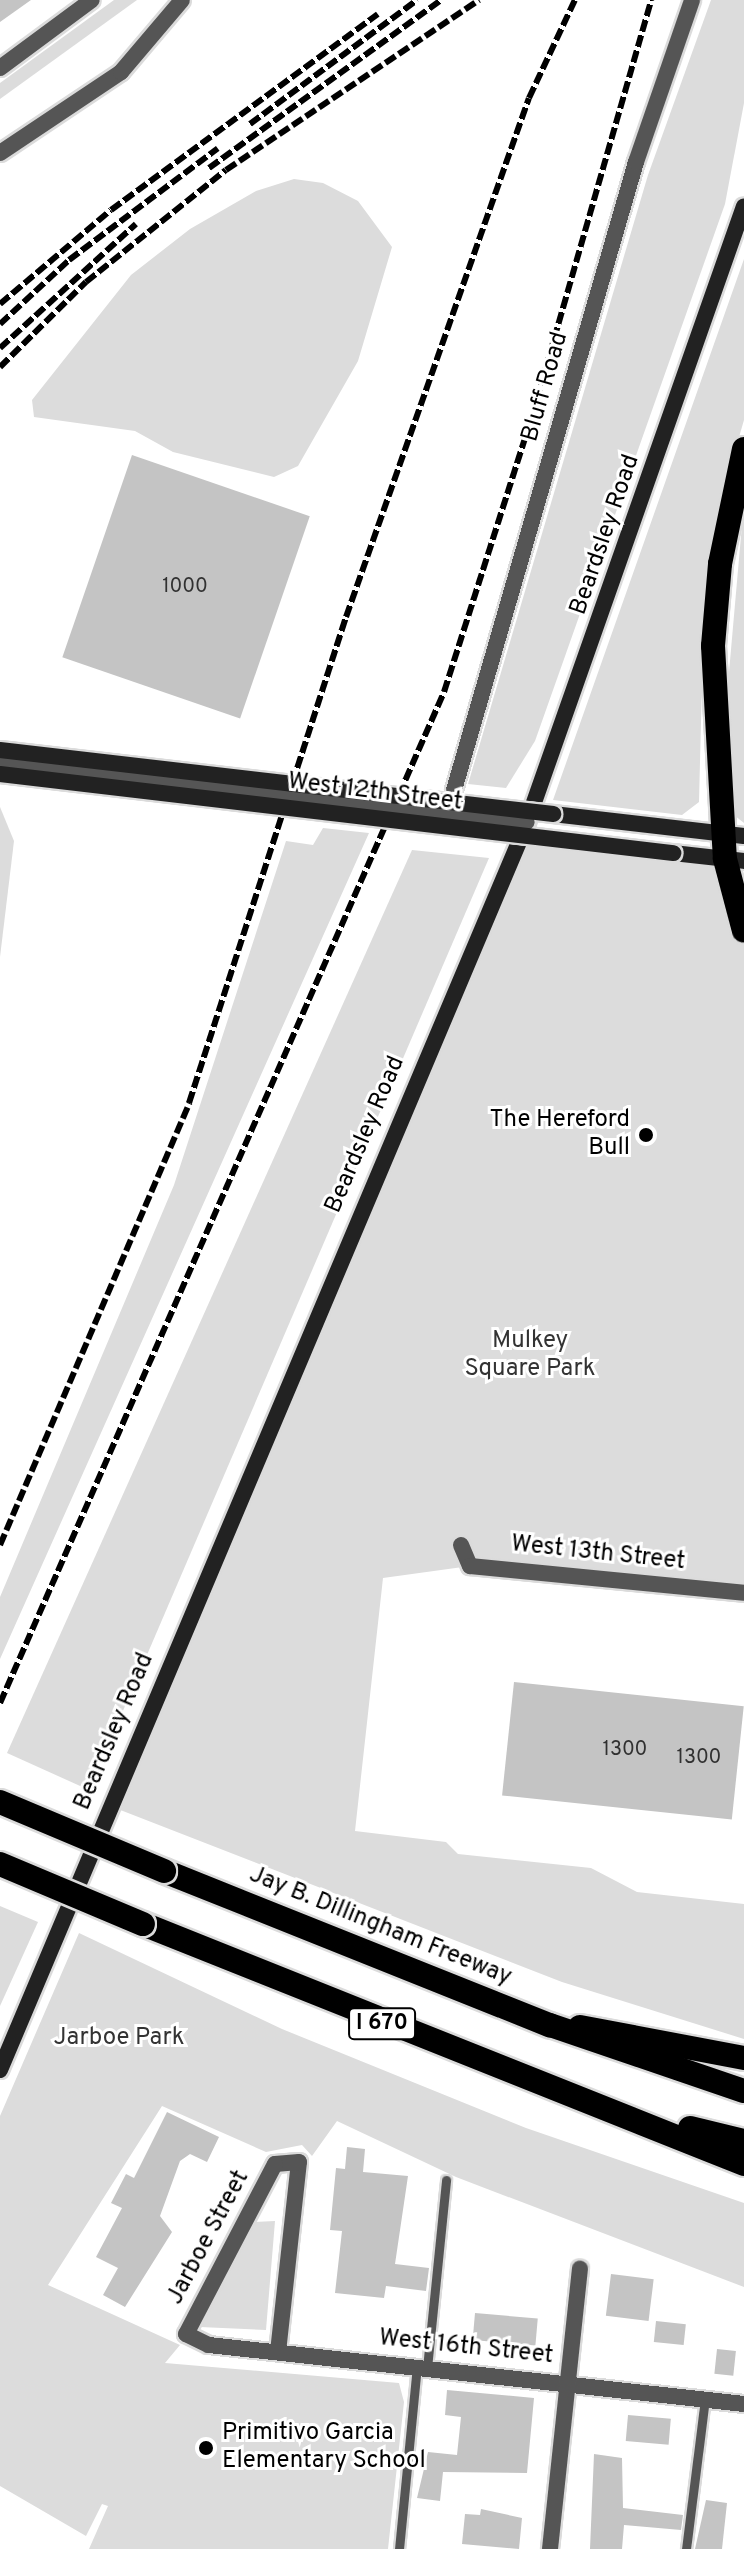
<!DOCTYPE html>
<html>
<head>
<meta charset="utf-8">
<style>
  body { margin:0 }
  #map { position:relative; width:744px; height:2549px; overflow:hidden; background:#fff; font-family:Overpass,sans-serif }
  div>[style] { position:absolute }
  .green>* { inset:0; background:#dcdcdc }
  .building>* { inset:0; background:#c4c4c4; transform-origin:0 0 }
  .roads { filter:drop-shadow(2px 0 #dbdbdb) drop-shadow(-2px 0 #dbdbdb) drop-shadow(0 2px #dbdbdb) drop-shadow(0 -2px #dbdbdb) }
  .lane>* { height:9px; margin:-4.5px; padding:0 4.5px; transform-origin:4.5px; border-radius:4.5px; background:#555 }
  .street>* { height:16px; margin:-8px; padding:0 8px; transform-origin:8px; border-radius:8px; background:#555 }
  .secondary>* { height:16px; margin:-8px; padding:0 8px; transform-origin:8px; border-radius:8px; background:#222 }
  .highway>* { height:24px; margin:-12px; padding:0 12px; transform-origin:12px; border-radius:12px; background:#000 }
  .rail>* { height:6px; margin-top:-3px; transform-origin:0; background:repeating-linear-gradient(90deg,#000 0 12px,transparent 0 16px) }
  .bridges { filter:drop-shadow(2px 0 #dbdbdb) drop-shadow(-2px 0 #dbdbdb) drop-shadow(0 2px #dbdbdb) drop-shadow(0 -2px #dbdbdb) }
  .street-bridge>* { height:16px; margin:-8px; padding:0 8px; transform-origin:8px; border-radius:8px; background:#555 }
  .secondary-bridge>* { height:16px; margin:-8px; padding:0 8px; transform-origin:8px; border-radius:8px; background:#222 }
  .highway-bridge>* { height:24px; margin:-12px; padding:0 12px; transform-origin:12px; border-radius:12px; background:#000 }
  .dots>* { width:22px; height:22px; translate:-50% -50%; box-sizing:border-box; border:4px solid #fff; border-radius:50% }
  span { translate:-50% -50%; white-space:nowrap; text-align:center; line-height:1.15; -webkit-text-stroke:6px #fff; paint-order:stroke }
  .number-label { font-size:20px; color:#313131 }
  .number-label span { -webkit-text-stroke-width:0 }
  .shield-label span { padding:2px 6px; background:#fff; border:2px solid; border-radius:6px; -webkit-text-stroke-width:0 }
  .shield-label { font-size:22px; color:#000; font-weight:700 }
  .street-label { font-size:24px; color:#000 }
  .poi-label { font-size:24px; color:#000 }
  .right { translate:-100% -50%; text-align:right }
  .left { translate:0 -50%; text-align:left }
  .park-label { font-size:24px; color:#333 }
</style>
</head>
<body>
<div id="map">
  <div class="green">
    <div style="clip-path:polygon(114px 0,137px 0,0 99px,0 83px)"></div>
    <div style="clip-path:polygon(711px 0,744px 0,744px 103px,725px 204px,535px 741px,506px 788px,468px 784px,648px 175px)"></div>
    <div style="clip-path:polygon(294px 179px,323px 183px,358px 201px,392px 247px,358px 361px,298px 466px,274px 477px,173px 452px,135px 431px,34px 417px,32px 400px,131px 275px,190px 229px,256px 191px)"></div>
    <div style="clip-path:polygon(744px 259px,744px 420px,726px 482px,703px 643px,699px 802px,682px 815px,553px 800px)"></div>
    <div style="clip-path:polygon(744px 502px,744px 823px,734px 815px,724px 729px)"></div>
    <div style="clip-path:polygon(0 807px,14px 841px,0 957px)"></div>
    <div style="clip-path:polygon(323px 828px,369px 833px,0 1659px,0 1597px,174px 1185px,286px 841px,313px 845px)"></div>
    <div style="clip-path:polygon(514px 833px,725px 859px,744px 906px,744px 1593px,470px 1566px,383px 1578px,355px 1831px,446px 1842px,458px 1854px,591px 1868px,637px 1892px,744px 1904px,744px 2039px,562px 1982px,110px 1806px)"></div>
    <div style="clip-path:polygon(412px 850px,489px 858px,89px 1790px,7px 1753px)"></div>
    <div style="clip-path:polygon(0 1906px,38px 1922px,0 2006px)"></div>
    <div style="clip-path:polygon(79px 1933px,282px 2029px,526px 2128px,744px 2203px,744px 2287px,456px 2177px,337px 2121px,312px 2156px,302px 2145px,266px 2152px,162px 2106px,48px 2285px,180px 2345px,165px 2363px,399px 2383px,404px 2402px,388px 2549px,89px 2549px,108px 2506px,102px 2504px,86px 2536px,0 2486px,0 2116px)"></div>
    <div style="clip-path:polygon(275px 2221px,266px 2330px,200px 2327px,253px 2222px)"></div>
  </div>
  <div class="building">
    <div style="clip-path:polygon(0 0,31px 0,0 22px)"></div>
    <div style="left:132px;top:455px;width:188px;height:214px;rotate:19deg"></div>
    <div style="left:514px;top:1682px;width:231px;height:114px;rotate:6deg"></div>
    <div style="clip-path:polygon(167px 2112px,219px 2137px,207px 2162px,190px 2154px,180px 2161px,160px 2216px,172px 2232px,125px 2307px,103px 2295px,118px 2268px,96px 2257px,122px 2208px,111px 2203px,126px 2174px,134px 2178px)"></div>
    <div style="clip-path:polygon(347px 2147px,365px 2149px,363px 2172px,408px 2176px,395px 2264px,429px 2268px,426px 2291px,386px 2286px,384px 2298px,335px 2293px,342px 2231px,330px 2230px,336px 2168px,345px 2169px)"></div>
    <div style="left:611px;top:2274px;width:43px;height:42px;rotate:7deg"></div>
    <div style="left:475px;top:2313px;width:63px;height:27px;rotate:5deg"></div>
    <div style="left:656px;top:2321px;width:30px;height:21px;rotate:6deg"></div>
    <div style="left:717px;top:2349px;width:19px;height:25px;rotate:6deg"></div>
    <div style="clip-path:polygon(447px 2390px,534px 2398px,527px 2473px,443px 2472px,440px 2501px,417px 2498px,428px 2452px,457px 2455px,461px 2417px,445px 2415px)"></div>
    <div style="left:628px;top:2415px;width:43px;height:26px;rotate:5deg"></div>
    <div style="clip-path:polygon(594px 2454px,622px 2458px,623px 2508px,683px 2515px,681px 2530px,624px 2525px,622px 2549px,590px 2549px)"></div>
    <div style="clip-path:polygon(706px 2500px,727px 2503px,722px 2549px,695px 2549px)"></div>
    <div style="clip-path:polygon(481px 2509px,522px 2518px,519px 2549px,462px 2544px,465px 2514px,480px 2515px)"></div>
  </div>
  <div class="roads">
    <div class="lane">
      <div style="left:427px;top:2368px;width:189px;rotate:-84.2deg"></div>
      <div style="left:399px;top:2549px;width:183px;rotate:-84.4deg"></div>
      <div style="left:686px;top:2549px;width:151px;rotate:-82.8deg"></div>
    </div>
    <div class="street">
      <div style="left:0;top:68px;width:114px;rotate:-36.5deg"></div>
      <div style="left:0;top:153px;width:146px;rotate:-33.8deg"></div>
      <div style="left:121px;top:72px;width:94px;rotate:-49.7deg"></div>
      <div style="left:454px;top:790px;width:654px;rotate:-73.84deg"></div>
      <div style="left:636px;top:162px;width:171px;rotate:-70.9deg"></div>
      <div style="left:461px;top:1545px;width:23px;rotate:67deg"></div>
      <div style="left:470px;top:1566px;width:275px;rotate:5.6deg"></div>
      <div style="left:278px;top:2352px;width:191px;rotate:-83.7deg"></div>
      <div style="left:299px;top:2162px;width:24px;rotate:175deg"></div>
      <div style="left:275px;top:2164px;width:192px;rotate:117.6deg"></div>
      <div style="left:186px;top:2334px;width:25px;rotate:26deg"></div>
      <div style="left:209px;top:2345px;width:538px;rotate:6.29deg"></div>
      <div style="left:550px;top:2549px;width:282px;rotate:-83.9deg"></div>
    </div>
    <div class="secondary">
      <div style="left:553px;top:814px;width:192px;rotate:6.6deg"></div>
      <div style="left:673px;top:853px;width:71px;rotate:6.4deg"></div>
      <div style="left:0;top:2070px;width:1348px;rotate:-67.09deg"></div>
      <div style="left:525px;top:828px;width:659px;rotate:-70.6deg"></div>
    </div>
    <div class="highway">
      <div style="left:744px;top:449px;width:117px;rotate:101.8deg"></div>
      <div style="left:720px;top:564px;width:82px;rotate:94.9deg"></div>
      <div style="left:713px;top:646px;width:213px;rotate:86.8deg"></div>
      <div style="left:725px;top:859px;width:74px;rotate:75.2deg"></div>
      <div style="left:164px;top:1871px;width:416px;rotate:21.8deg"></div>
      <div style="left:550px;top:2025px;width:205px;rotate:18.8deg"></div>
      <div style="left:143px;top:1924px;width:647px;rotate:21.77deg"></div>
      <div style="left:580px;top:2027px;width:167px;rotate:10.7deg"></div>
      <div style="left:690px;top:2128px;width:56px;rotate:13.5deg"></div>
    </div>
  </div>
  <div class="rail">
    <div style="left:250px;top:124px;width:208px;rotate:-36.6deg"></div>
    <div style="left:209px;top:168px;width:286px;rotate:-35.9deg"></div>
    <div style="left:0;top:304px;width:145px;rotate:-40.3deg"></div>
    <div style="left:111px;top:210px;width:331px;rotate:-36.3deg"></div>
    <div style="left:0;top:324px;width:94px;rotate:-42.8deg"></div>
    <div style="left:69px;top:260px;width:186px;rotate:-36.9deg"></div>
    <div style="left:0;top:348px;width:184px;rotate:-42.4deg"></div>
    <div style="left:0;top:367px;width:121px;rotate:-44.7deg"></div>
    <div style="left:86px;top:282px;width:179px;rotate:-38.7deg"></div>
    <div style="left:226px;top:170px;width:305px;rotate:-33.9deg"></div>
    <div style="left:0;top:1545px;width:481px;rotate:-66.8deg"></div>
    <div style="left:189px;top:1103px;width:511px;rotate:-72.1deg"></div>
    <div style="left:346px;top:617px;width:550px;rotate:-70.58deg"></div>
    <div style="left:529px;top:98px;width:108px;rotate:-64.9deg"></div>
    <div style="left:0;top:1703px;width:1104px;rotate:-66.29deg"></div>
    <div style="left:444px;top:692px;width:290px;rotate:-72.3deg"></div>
    <div style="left:532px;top:416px;width:433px;rotate:-74deg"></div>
  </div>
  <div class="bridges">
    <div class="street-bridge">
      <div style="left:0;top:762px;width:530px;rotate:6.5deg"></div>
    </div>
    <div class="secondary-bridge">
      <div style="left:0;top:750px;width:557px;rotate:6.6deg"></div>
      <div style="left:0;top:774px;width:678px;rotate:6.7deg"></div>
    </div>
    <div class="highway-bridge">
      <div style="left:0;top:1802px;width:178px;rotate:22.8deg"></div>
      <div style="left:0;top:1864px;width:155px;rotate:22.8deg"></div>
    </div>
  </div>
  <div class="dots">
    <div style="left:646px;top:1135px;background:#000"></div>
    <div style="left:206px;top:2448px;background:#000"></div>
  </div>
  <div class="number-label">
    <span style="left:185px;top:587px">1000</span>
    <span style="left:625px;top:1750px">1300</span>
    <span style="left:699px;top:1758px">1300</span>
  </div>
  <div class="shield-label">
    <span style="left:382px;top:2024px">I 670</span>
  </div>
  <div class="street-label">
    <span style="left:546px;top:387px;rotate:-74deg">Bluff Road</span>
    <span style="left:606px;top:535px;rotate:-71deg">Beardsley Road</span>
    <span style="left:375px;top:793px;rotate:7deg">West 12th Street</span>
    <span style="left:366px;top:1135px;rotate:-67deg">Beardsley Road</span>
    <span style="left:598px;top:1554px;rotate:6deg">West 13th Street</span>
    <span style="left:115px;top:1732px;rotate:-67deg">Beardsley Road</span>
    <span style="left:380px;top:1927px;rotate:22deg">Jay B. Dillingham Freeway</span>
    <span style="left:209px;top:2238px;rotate:-62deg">Jarboe Street</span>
    <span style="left:466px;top:2348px;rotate:6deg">West 16th Street</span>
  </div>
  <div class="poi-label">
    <span class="right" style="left:630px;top:1135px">The Hereford<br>Bull</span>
    <span class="left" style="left:222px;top:2448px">Primitivo Garcia<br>Elementary School</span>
  </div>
  <div class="park-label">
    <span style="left:530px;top:1356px">Mulkey<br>Square Park</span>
    <span style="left:119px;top:2039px">Jarboe Park</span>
  </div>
</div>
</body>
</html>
